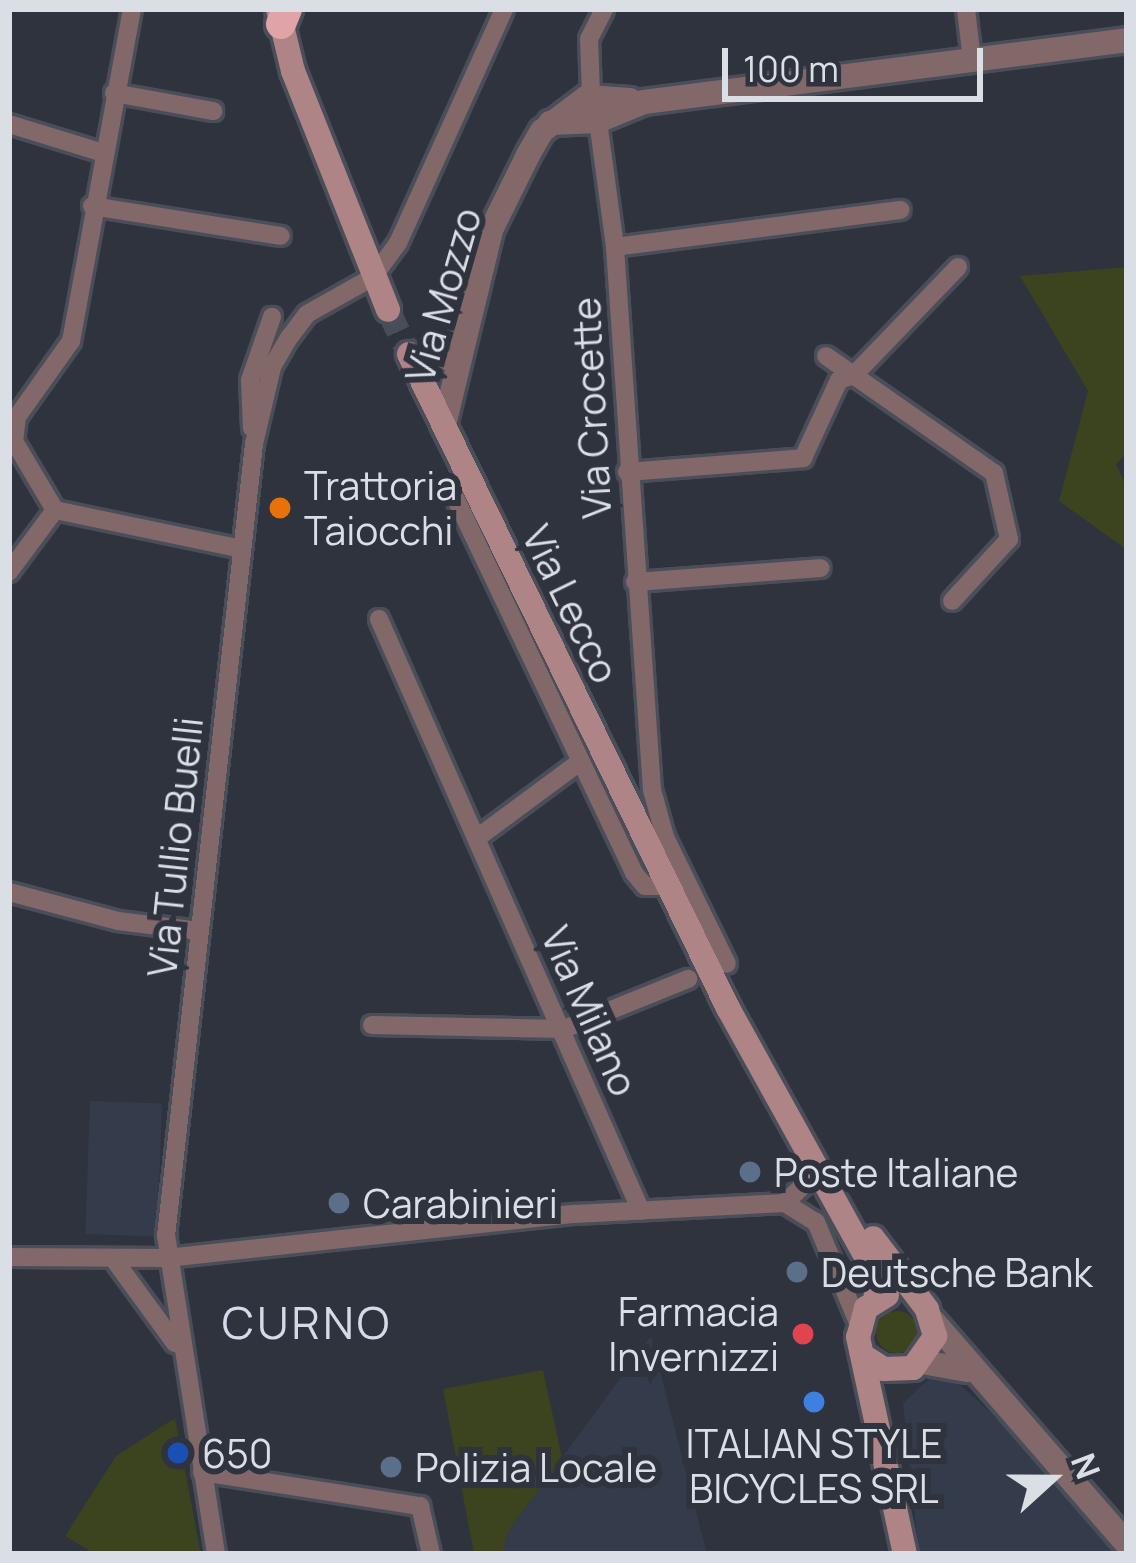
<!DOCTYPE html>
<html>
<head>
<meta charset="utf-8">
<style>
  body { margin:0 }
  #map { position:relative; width:1136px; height:1563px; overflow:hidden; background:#2e333e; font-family:Manrope,sans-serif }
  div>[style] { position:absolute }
  .built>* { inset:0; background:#343c4c; transform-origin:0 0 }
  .green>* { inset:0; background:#3b431f }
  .round { border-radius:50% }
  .secondary-tunnel>* { height:24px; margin-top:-12px; transform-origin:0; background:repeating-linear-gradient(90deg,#484d57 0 24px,transparent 0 36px) }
  .roads { filter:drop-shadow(3px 0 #4a4e59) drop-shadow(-3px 0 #4a4e59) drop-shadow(0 3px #4a4e59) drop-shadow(0 -3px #4a4e59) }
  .minor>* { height:18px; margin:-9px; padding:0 9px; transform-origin:9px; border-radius:9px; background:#836869 }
  .tertiary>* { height:24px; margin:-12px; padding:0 12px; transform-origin:12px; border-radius:12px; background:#836869 }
  .secondary>* { height:24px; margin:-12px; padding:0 12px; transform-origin:12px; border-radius:12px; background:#af8487 }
  .trunk>* { height:30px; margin:-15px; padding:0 15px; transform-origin:15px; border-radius:15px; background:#e0a4a8 }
  .dots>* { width:33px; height:33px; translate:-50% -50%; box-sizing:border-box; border:6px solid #2e333e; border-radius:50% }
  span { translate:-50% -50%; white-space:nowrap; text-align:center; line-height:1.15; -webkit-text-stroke:12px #2e333e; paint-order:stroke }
  .street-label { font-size:39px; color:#dadee5 }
  .poi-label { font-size:39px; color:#dadee5 }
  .left { translate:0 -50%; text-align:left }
  .right { translate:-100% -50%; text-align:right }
  .quarter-label { font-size:45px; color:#d4dbe8; letter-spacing:3px }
  .frame { position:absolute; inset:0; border:12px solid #dadee5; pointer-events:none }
  .north { position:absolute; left:992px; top:1419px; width:120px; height:120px; -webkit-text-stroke:9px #2e333e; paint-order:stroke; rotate:69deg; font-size:33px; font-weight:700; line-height:48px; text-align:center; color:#dadee5 }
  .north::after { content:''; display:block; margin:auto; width:42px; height:54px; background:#dadee5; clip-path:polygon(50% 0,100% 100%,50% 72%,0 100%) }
  .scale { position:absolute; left:722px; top:48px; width:261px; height:54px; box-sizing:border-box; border:6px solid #dadee5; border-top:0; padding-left:15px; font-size:36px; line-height:42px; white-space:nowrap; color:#dadee5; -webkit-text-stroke:9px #2e333e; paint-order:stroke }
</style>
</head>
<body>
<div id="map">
  <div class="built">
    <div style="left:90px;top:1101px;width:72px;height:133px;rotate:2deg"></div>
    <div style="clip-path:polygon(651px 1336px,707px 1554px,502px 1554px,508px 1532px)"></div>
    <div style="clip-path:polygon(933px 1375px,956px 1381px,990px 1412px,1121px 1554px,919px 1554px,903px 1403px)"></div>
  </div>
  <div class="green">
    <div style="clip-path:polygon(1127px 267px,1127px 453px,1116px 464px,1127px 487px,1127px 550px,1059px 501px,1088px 391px,1020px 276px)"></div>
    <div class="round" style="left:876px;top:1311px;width:42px;height:42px"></div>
    <div style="clip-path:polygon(543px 1370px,562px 1458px,508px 1532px,502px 1554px,474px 1554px,443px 1389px)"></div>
    <div style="clip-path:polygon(175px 1418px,201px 1554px,95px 1554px,65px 1536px,116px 1456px)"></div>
  </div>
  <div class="secondary-tunnel">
    <div style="left:388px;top:310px;width:49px;rotate:64.5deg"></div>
  </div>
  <div class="roads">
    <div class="minor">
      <div style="left:132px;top:9px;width:338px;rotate:100.4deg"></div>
      <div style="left:71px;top:341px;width:93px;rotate:125.4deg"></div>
      <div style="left:17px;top:417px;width:24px;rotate:97deg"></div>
      <div style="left:14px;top:441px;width:80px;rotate:59.3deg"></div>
      <div style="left:55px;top:510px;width:191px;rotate:11.8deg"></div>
      <div style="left:966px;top:9px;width:51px;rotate:83.3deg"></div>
      <div style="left:114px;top:93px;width:101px;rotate:10.3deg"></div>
      <div style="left:591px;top:95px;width:56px;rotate:-92deg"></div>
      <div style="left:589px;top:39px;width:34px;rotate:-63deg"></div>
      <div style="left:598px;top:121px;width:127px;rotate:82.3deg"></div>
      <div style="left:615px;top:247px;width:544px;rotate:86.1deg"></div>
      <div style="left:652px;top:790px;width:49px;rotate:74.5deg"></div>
      <div style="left:665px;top:837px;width:141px;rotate:64deg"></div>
      <div style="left:9px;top:124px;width:95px;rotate:17.1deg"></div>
      <div style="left:92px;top:206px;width:191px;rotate:9deg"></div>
      <div style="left:615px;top:247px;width:288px;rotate:-7.4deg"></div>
      <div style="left:826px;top:356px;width:205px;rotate:34.9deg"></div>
      <div style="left:994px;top:473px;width:68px;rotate:77.2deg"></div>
      <div style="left:1009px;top:539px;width:84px;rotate:132.6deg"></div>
      <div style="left:252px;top:428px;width:48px;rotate:-92.4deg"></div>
      <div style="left:250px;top:380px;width:67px;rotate:-70.8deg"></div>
      <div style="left:627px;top:472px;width:177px;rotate:-4.5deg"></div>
      <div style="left:803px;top:458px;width:86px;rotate:-65.2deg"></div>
      <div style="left:839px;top:380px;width:16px;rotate:-18deg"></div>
      <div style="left:854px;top:375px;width:150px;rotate:-46.1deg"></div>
      <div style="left:451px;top:489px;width:425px;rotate:64.5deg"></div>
      <div style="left:634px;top:873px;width:17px;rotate:50deg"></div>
      <div style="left:645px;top:886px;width:23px"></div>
      <div style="left:9px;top:572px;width:77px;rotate:-53.4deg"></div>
      <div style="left:635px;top:582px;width:186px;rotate:-4.3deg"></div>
      <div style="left:379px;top:619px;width:647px;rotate:66.13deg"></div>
      <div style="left:477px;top:838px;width:129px;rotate:-36.5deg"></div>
      <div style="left:9px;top:892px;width:113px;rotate:14.9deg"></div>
      <div style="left:118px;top:921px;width:82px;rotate:7deg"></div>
      <div style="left:372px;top:1025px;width:192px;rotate:1.2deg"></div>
      <div style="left:564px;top:1029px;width:134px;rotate:-22deg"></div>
      <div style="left:785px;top:1203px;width:28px;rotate:-44deg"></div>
      <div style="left:805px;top:1184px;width:32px;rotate:-92deg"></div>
      <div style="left:9px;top:1257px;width:158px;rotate:0.4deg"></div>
      <div style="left:167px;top:1258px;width:410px;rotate:-6.2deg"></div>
      <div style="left:575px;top:1214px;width:210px;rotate:-3deg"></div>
      <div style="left:785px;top:1203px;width:36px;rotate:32deg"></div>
      <div style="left:816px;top:1222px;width:112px;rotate:67.3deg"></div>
      <div style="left:115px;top:1261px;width:102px;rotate:53.8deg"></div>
      <div style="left:202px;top:1472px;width:221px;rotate:8.9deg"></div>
      <div style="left:420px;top:1506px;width:49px;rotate:77.1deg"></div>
      <div style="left:216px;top:1554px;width:322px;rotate:-98.9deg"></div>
      <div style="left:166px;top:1236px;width:797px;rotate:-83.66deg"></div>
      <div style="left:254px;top:444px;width:79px;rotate:-76.8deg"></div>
      <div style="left:272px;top:367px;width:34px;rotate:-60deg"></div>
      <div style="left:289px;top:338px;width:30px;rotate:-53deg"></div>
      <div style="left:307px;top:314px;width:76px;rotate:-29.3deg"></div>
      <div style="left:373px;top:277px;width:42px;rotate:-53.7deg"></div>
      <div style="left:398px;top:243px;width:257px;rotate:-65.6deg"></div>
    </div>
    <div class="tertiary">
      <div style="left:550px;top:123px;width:48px;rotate:-2.4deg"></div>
      <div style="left:598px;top:121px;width:50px;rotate:-22.4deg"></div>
      <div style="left:644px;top:102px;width:487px;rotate:-7.3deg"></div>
      <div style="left:412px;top:360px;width:31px;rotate:-4deg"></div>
      <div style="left:443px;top:358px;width:27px;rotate:-48deg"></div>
      <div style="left:444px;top:425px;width:201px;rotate:-76.4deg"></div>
      <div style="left:491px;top:230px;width:84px;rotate:-63.7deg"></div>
      <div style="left:528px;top:155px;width:28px;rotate:-60deg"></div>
      <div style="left:542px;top:131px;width:56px;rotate:-37.1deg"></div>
      <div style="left:587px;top:97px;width:43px;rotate:4deg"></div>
      <div style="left:934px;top:1322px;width:294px;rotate:49deg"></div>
      <div style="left:922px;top:1362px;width:47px;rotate:9.9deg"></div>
    </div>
    <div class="secondary">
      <div style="left:278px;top:9px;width:64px;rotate:76.4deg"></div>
      <div style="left:293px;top:71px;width:257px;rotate:68.3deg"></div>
      <div style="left:409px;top:354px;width:728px;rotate:64deg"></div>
      <div style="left:728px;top:1008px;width:295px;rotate:61deg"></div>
      <div style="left:871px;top:1266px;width:34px;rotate:80deg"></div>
      <div style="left:887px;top:1295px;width:25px;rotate:148deg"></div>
      <div style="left:866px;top:1308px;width:30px;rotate:105deg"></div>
      <div style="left:858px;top:1337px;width:222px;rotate:77.8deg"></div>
      <div style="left:868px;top:1359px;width:19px;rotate:32deg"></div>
      <div style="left:884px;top:1369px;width:29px;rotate:-2deg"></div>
      <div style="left:913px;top:1368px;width:39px;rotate:-55deg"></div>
      <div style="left:935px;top:1336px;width:28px;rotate:-107deg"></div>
      <div style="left:927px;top:1309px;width:89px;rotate:-127.3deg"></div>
    </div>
    <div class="trunk">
      <div style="left:281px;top:24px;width:16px;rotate:-68deg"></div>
    </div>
  </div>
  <div class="dots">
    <div style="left:280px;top:508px;background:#e8710a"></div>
    <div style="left:750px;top:1172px;background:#5c6f8a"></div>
    <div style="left:339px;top:1203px;background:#5c6f8a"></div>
    <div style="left:797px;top:1272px;background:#5c6f8a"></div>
    <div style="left:803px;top:1334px;background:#e0444e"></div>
    <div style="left:814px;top:1402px;background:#3f7fe0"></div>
    <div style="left:178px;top:1453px;background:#1a4fb4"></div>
    <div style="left:391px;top:1467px;background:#5c6f8a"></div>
  </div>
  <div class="street-label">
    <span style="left:443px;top:295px;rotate:-74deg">Via Mozzo</span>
    <span style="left:591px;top:408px;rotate:-93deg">Via Crocette</span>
    <span style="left:571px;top:604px;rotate:64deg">Via Lecco</span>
    <span style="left:175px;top:847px;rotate:-84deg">Via Tullio Buelli</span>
    <span style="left:590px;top:1011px;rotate:66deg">Via Milano</span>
  </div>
  <div class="poi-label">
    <span class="left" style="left:304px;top:508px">Trattoria<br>Taiocchi</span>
    <span class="left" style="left:774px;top:1172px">Poste Italiane</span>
    <span class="left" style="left:363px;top:1203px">Carabinieri</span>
    <span class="left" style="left:821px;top:1272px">Deutsche Bank</span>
    <span class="right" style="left:779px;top:1334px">Farmacia<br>Invernizzi</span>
    <span style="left:814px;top:1466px">ITALIAN STYLE<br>BICYCLES SRL</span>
    <span class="left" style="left:202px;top:1453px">650</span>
    <span class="left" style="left:415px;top:1467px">Polizia Locale</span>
  </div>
  <div class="quarter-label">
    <span style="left:307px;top:1323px">CURNO</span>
  </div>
  <div class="frame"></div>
  <div class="north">N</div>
  <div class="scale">100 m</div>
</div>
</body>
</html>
